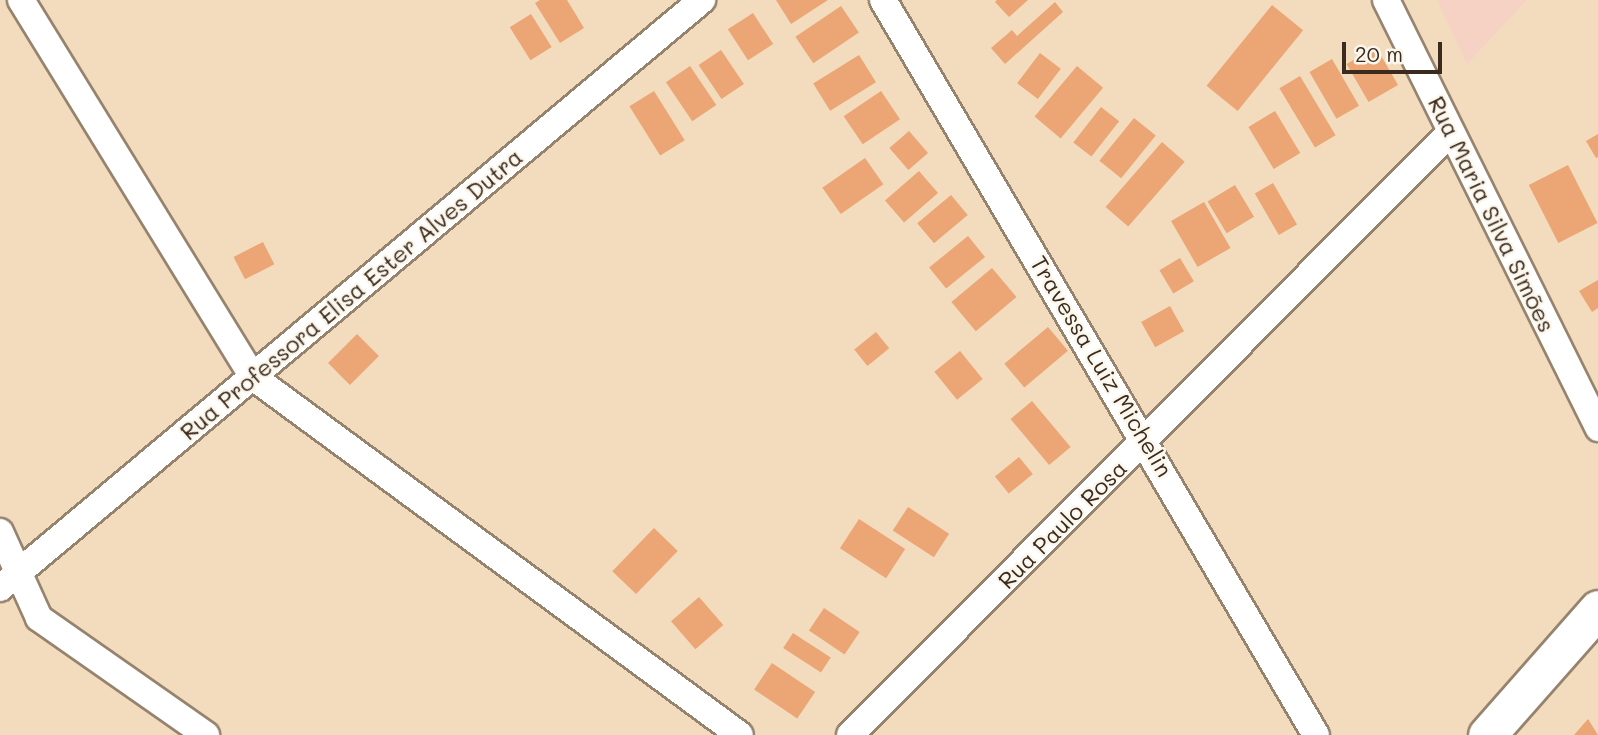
<!DOCTYPE html>
<html>
<head>
<meta charset="utf-8">
<style>
  body { margin:0 }
  #map { position:relative; width:1598px; height:735px; overflow:hidden; background:#f2dcbd; font-family:Mali,sans-serif }
  div>[style] { position:absolute }
  .built>* { inset:0; background:#f6d2c4 }
  .building>* { inset:0; background:#eca575; transform-origin:0 0 }
  .roads { filter:drop-shadow(2px 0 #96836e) drop-shadow(-2px 0 #96836e) drop-shadow(0 2px #96836e) drop-shadow(0 -2px #96836e) }
  .street>* { height:26px; margin:-13px; padding:0 13px; transform-origin:13px; border-radius:13px; background:#fff }
  .secondary>* { height:37px; margin:-18.5px; padding:0 18.5px; transform-origin:18.5px; border-radius:18.5px; background:#fff }
  span { translate:-50% -50%; white-space:nowrap; text-align:center; line-height:1.15; -webkit-text-stroke:5px #fbf7ec; paint-order:stroke }
  .street-label { font-size:23px; color:#3b2a1e }
  .scale { position:absolute; left:1342px; top:42px; width:100px; height:32px; box-sizing:border-box; border:4px solid #3b2a1e; border-top:0; padding-left:9px; font-size:21px; line-height:24px; white-space:nowrap; color:#3b2a1e; -webkit-text-stroke:5px #fbf7ec; paint-order:stroke }
</style>
</head>
<body>
<div id="map">
  <div class="built">
    <div style="clip-path:polygon(1437px 0,1527px 0,1467px 64px)"></div>
  </div>
  <div class="building">
    <div style="clip-path:polygon(540px 0,567px 0,584px 28px,560px 43px,535px 3px)"></div>
    <div style="clip-path:polygon(776px 0,828px 0,791px 24px)"></div>
    <div style="clip-path:polygon(1028px 0,1009px 17px,995px 2px,997px 0)"></div>
    <div style="clip-path:polygon(1055px 2px,1063px 12px,1005px 64px,991px 48px,1012px 30px,1017px 36px)"></div>
    <div style="left:1272px;top:5px;width:40px;height:104px;rotate:39deg"></div>
    <div style="left:841px;top:6px;width:32px;height:55px;rotate:56deg"></div>
    <div style="left:753px;top:13px;width:37px;height:30px;rotate:57deg"></div>
    <div style="left:531px;top:14px;width:39px;height:25px;rotate:58deg"></div>
    <div style="left:1376px;top:47px;width:44px;height:34px;rotate:60deg"></div>
    <div style="left:721px;top:50px;width:41px;height:27px;rotate:56deg"></div>
    <div style="left:1040px;top:53px;width:26px;height:38px;rotate:37deg"></div>
    <div style="left:859px;top:55px;width:32px;height:54px;rotate:58deg"></div>
    <div style="left:1332px;top:59px;width:54px;height:26px;rotate:60deg"></div>
    <div style="left:690px;top:66px;width:47px;height:29px;rotate:56deg"></div>
    <div style="left:1077px;top:66px;width:34px;height:66px;rotate:40deg"></div>
    <div style="left:1300px;top:76px;width:69px;height:24px;rotate:59deg"></div>
    <div style="left:654px;top:91px;width:58px;height:29px;rotate:58deg"></div>
    <div style="left:881px;top:91px;width:34px;height:45px;rotate:56deg"></div>
    <div style="left:1101px;top:107px;width:23px;height:45px;rotate:38deg"></div>
    <div style="left:1275px;top:111px;width:49px;height:31px;rotate:59deg"></div>
    <div style="left:1134px;top:118px;width:28px;height:55px;rotate:39deg"></div>
    <div style="left:909px;top:131px;width:29px;height:26px;rotate:49deg"></div>
    <div style="clip-path:polygon(1598px 134px,1598px 157px,1596px 158px,1586px 141px)"></div>
    <div style="left:1162px;top:142px;width:30px;height:86px;rotate:41deg"></div>
    <div style="left:865px;top:158px;width:32px;height:52px;rotate:55deg"></div>
    <div style="left:1568px;top:165px;width:65px;height:44px;rotate:63deg"></div>
    <div style="left:919px;top:171px;width:29px;height:45px;rotate:49deg"></div>
    <div style="left:1273px;top:183px;width:48px;height:21px;rotate:60deg"></div>
    <div style="left:1235px;top:185px;width:37px;height:32px;rotate:59deg"></div>
    <div style="left:951px;top:195px;width:26px;height:44px;rotate:50deg"></div>
    <div style="left:1204px;top:202px;width:53px;height:38px;rotate:60deg"></div>
    <div style="left:968px;top:236px;width:27px;height:50px;rotate:51deg"></div>
    <div style="left:263px;top:242px;width:25px;height:33px;rotate:63deg"></div>
    <div style="left:1180px;top:258px;width:27px;height:24px;rotate:59deg"></div>
    <div style="left:992px;top:268px;width:38px;height:53px;rotate:50deg"></div>
    <div style="clip-path:polygon(1598px 280px,1598px 308px,1592px 312px,1579px 291px)"></div>
    <div style="left:1170px;top:306px;width:29px;height:33px;rotate:61deg"></div>
    <div style="left:1048px;top:327px;width:31px;height:57px;rotate:50deg"></div>
    <div style="left:876px;top:332px;width:21px;height:28px;rotate:51deg"></div>
    <div style="left:357px;top:334px;width:31px;height:41px;rotate:45deg"></div>
    <div style="left:960px;top:351px;width:36px;height:33px;rotate:51deg"></div>
    <div style="left:1032px;top:401px;width:60px;height:28px;rotate:50deg"></div>
    <div style="left:1019px;top:457px;width:22px;height:31px;rotate:51deg"></div>
    <div style="left:908px;top:507px;width:49px;height:28px;rotate:33deg"></div>
    <div style="left:859px;top:519px;width:55px;height:35px;rotate:33deg"></div>
    <div style="left:654px;top:528px;width:33px;height:60px;rotate:44deg"></div>
    <div style="left:699px;top:597px;width:37px;height:37px;rotate:49deg"></div>
    <div style="left:824px;top:608px;width:43px;height:27px;rotate:34deg"></div>
    <div style="left:793px;top:633px;width:45px;height:18px;rotate:33deg"></div>
    <div style="left:772px;top:663px;width:52px;height:32px;rotate:34deg"></div>
    <div style="clip-path:polygon(1588px 719px,1598px 735px,1574px 735px)"></div>
  </div>
  <div class="roads">
    <div class="street">
      <div style="left:21px;top:0;width:443px;rotate:58.4deg"></div>
      <div style="left:253px;top:377px;width:604px;rotate:36.32deg"></div>
      <div style="left:883px;top:0;width:853px;rotate:59.5deg"></div>
      <div style="left:1386px;top:0;width:478px;rotate:63.6deg"></div>
      <div style="left:0;top:532px;width:94px;rotate:65.6deg"></div>
      <div style="left:39px;top:618px;width:204px;rotate:35deg"></div>
      <div style="left:0;top:588px;width:916px;rotate:-39.95deg"></div>
      <div style="left:850px;top:735px;width:851px;rotate:-45.1deg"></div>
    </div>
    <div class="secondary">
      <div style="left:1487px;top:735px;width:168px;rotate:-48.6deg"></div>
    </div>
  </div>
  <div class="street-label">
    <span style="left:1492px;top:214px;rotate:64deg">Rua Maria Silva Simões</span>
    <span style="left:351px;top:294px;rotate:-40deg">Rua Professora Elisa Ester Alves Dutra</span>
    <span style="left:1102px;top:366px;rotate:59deg">Travessa Luiz Michelin</span>
    <span style="left:1062px;top:524px;rotate:-45deg">Rua Paulo Rosa</span>
  </div>
  <div class="scale">20 m</div>
</div>
</body>
</html>
